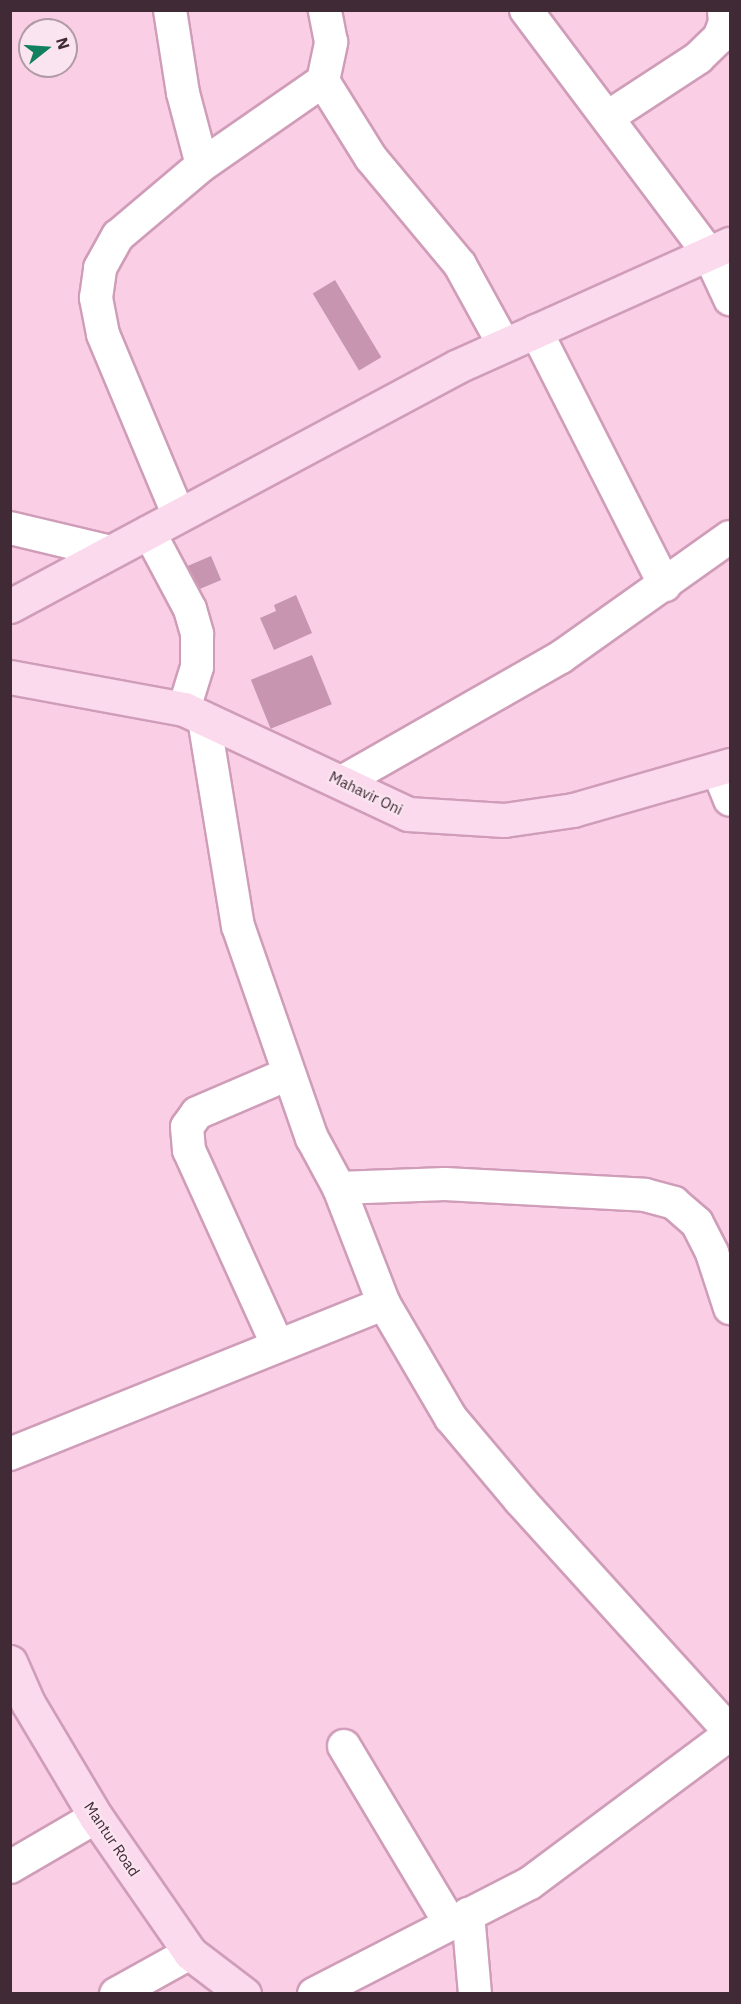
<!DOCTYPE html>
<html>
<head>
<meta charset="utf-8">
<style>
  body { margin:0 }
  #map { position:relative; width:741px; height:2004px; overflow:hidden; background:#facfe6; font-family:"IBM Plex Sans",sans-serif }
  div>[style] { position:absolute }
  .building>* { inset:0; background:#c795b0; transform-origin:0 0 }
  .roads { filter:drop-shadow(2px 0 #d09db9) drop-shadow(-2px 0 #d09db9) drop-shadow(0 2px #d09db9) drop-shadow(0 -2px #d09db9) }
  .street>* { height:32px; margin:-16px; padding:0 16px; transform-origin:16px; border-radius:16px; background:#fff }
  .secondary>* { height:33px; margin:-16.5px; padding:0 16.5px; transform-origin:16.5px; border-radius:16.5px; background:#fbdaee }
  span { translate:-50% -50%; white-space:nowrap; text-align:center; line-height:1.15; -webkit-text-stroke:4.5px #fae4ef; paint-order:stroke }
  .street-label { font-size:15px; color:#3f2a35 }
  .frame { position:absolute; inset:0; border:12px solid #3f2a35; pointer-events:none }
  .north { position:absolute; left:18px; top:18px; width:60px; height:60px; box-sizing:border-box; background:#fae4ef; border:2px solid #af9aa5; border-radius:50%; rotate:73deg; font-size:16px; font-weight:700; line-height:24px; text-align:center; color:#3f2a35 }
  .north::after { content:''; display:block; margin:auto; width:21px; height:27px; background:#11805d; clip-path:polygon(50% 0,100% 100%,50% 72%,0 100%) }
</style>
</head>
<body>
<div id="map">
  <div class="building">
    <div style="left:335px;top:280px;width:90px;height:26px;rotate:59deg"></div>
    <div style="left:211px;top:556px;width:26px;height:33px;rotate:67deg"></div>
    <div style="clip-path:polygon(296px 595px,312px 633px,274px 650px,260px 618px,276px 611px,274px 605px)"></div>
    <div style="left:312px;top:655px;width:53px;height:66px;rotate:68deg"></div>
  </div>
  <div class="roads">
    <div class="street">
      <div style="left:170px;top:10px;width:84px;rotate:81.1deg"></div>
      <div style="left:183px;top:93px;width:74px;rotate:75.2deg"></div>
      <div style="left:526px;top:10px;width:305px;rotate:53.1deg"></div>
      <div style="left:709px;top:254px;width:50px;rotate:65deg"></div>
      <div style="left:323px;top:81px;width:91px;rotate:58.1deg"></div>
      <div style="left:371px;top:158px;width:139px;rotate:50.2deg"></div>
      <div style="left:460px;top:265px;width:91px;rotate:61.2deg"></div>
      <div style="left:608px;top:117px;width:108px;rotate:-33.2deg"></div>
      <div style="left:698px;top:58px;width:29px;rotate:-44deg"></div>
      <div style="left:719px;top:38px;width:17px;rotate:-69deg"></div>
      <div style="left:725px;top:22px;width:12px;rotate:-95deg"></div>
      <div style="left:536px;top:331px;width:285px;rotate:63.1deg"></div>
      <div style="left:179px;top:516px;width:197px;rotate:-112.7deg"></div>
      <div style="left:103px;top:334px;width:37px;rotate:-101deg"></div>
      <div style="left:96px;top:298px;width:30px;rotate:-82deg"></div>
      <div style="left:100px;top:268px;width:37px;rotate:-61deg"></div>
      <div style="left:118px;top:236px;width:110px;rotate:-40.2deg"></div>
      <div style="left:202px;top:165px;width:147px;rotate:-34.8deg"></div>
      <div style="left:323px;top:81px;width:40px;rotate:-78deg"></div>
      <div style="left:331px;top:42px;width:33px;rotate:-101deg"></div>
      <div style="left:10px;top:528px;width:104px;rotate:13.4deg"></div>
      <div style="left:149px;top:532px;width:87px;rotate:62deg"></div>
      <div style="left:190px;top:609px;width:26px;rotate:74deg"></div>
      <div style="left:197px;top:634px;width:33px;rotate:90deg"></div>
      <div style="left:197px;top:667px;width:44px;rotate:107.2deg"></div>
      <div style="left:204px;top:719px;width:210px;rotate:80.7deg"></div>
      <div style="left:238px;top:926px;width:225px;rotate:70.8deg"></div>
      <div style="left:312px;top:1138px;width:57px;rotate:61.6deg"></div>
      <div style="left:339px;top:1188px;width:124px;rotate:68.8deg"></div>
      <div style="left:384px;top:1304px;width:132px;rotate:59.6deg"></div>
      <div style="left:451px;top:1418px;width:107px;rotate:49.9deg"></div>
      <div style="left:520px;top:1500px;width:313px;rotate:47.8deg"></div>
      <div style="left:718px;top:770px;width:32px;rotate:68deg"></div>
      <div style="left:342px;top:782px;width:252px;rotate:-29.7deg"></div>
      <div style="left:561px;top:657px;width:207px;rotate:-35.4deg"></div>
      <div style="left:339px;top:1188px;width:106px;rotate:-2.2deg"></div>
      <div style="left:445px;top:1184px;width:200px;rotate:3.1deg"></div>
      <div style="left:645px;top:1195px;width:30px;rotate:15deg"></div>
      <div style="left:674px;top:1203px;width:30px;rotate:41deg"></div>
      <div style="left:697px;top:1223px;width:34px;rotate:63deg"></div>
      <div style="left:712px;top:1253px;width:58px;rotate:71.9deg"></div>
      <div style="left:277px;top:1344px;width:213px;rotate:-114.4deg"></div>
      <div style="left:189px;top:1150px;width:23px;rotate:-95deg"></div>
      <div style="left:187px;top:1127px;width:17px;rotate:-54deg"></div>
      <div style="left:197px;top:1113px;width:99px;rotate:-23.2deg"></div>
      <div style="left:10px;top:1454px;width:403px;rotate:-21.9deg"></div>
      <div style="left:344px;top:1746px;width:206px;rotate:59.1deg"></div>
      <div style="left:10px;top:1867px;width:99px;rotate:-30.2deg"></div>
      <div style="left:468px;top:1914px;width:80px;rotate:85deg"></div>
      <div style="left:116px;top:1994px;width:85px;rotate:-29deg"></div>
      <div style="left:314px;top:1994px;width:243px;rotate:-27.2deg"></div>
      <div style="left:530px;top:1883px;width:249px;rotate:-36.7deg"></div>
    </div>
    <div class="secondary">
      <div style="left:10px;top:606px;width:508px;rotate:-28.18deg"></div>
      <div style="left:458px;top:366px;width:298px;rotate:-24.2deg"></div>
      <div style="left:10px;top:677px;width:177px;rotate:10.4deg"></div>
      <div style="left:184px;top:709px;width:247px;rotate:25.1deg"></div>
      <div style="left:408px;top:814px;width:96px;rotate:3.6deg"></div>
      <div style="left:504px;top:820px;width:70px;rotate:-8.2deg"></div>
      <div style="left:573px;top:810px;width:163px;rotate:-16deg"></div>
      <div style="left:10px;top:1662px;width:45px;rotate:66.3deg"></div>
      <div style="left:28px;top:1703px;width:133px;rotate:59.2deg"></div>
      <div style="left:96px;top:1817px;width:165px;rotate:55.3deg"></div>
      <div style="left:190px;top:1953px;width:68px;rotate:37.2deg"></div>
    </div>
  </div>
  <div class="street-label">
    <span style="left:366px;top:793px;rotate:26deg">Mahavir Oni</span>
    <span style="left:112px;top:1839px;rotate:56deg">Mantur Road</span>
  </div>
  <div class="frame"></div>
  <div class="north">N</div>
</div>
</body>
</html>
